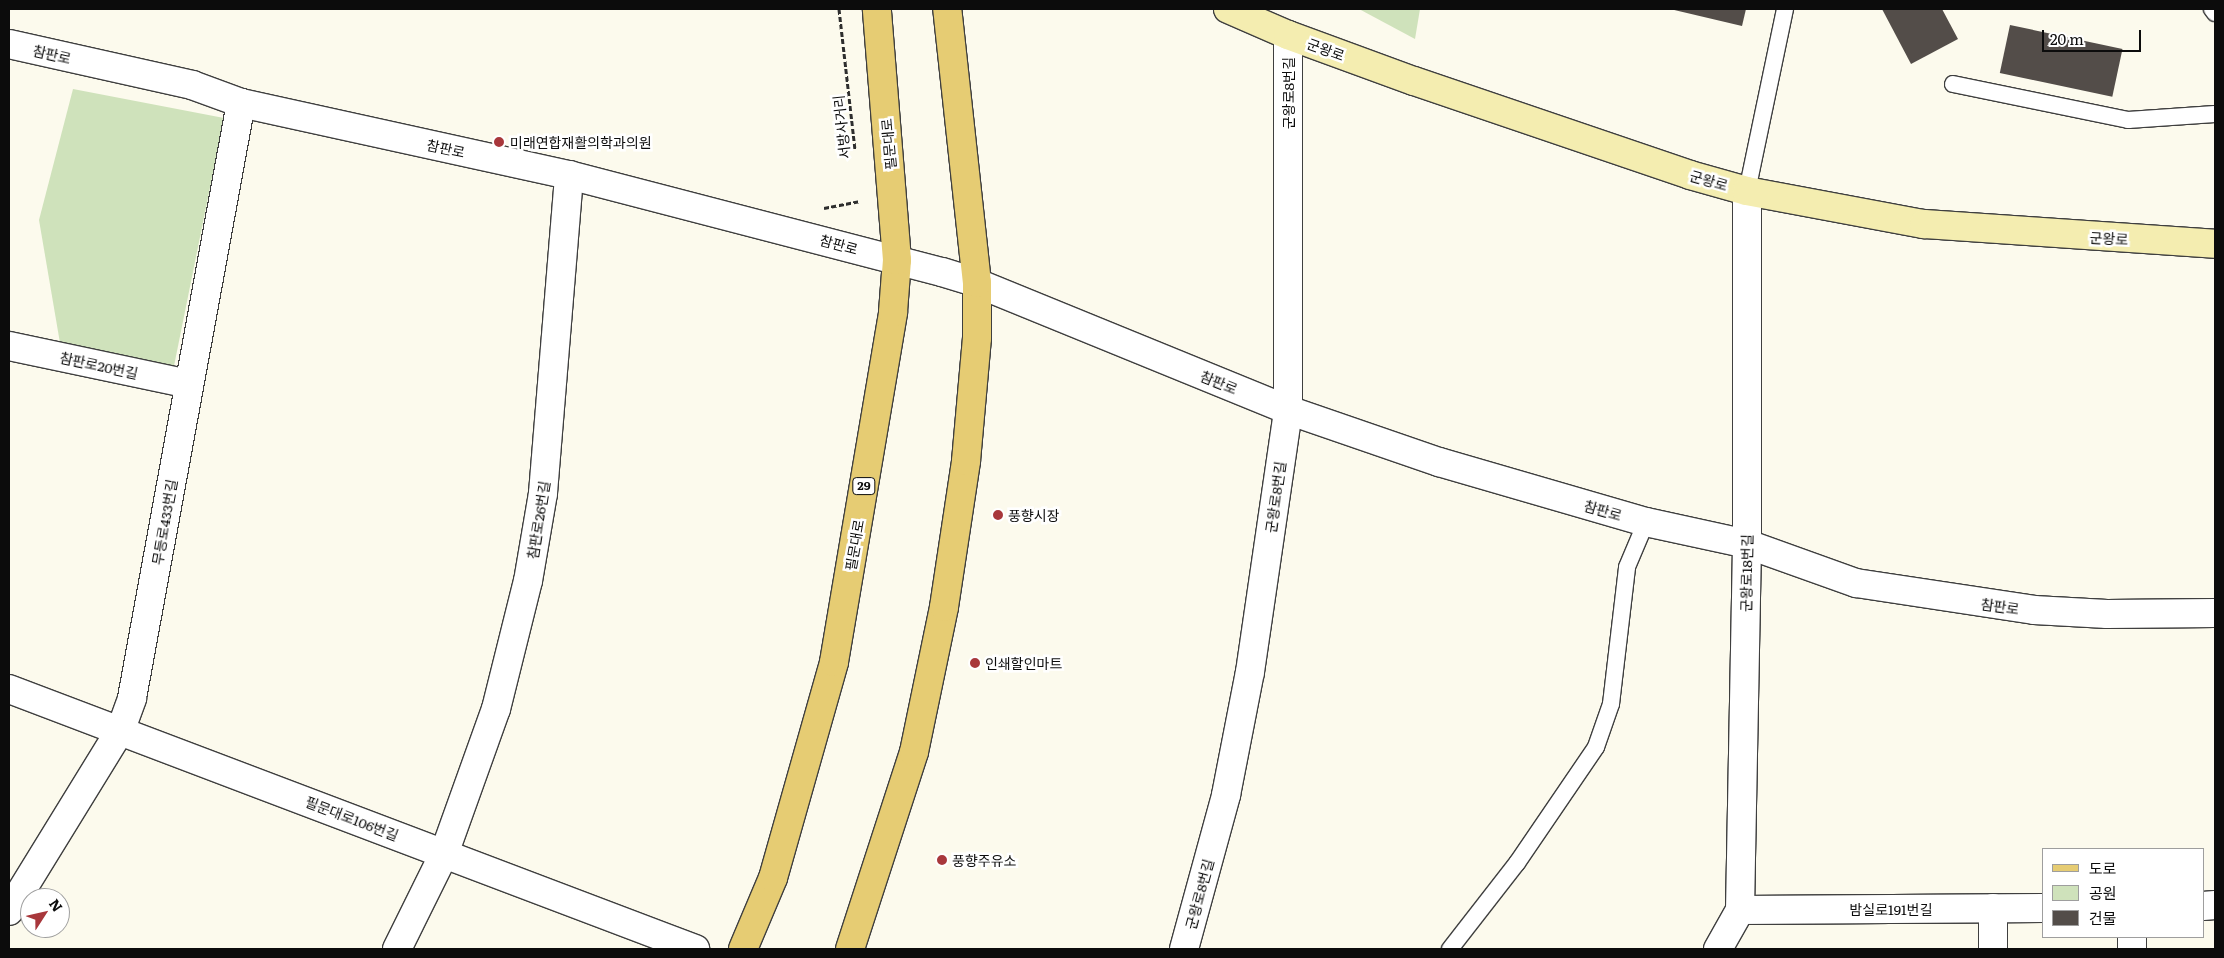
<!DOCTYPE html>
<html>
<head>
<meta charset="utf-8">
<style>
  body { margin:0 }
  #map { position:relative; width:2224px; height:958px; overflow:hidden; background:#fcfaed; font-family:Literata,"Noto Sans KR",serif }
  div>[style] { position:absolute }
  .green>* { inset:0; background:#cfe2bb }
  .building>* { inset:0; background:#534d49; transform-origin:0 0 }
  .path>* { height:3px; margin-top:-1.5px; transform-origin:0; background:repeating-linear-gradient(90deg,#2e2e2e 0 5px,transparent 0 7.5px) }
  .roads { filter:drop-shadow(1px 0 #3f3f3f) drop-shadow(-1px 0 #3f3f3f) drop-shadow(0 1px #3f3f3f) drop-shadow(0 -1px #3f3f3f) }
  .service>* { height:16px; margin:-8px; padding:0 8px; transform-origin:8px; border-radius:8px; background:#fff }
  .minor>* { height:28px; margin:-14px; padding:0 14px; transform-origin:14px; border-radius:14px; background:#fff }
  .secondary>* { height:28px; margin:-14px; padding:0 14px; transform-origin:14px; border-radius:14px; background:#f4edb0 }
  .primary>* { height:28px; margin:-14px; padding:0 14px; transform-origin:14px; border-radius:14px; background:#e6cc73 }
  .dots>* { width:14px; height:14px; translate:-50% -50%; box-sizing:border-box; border:2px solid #fff; border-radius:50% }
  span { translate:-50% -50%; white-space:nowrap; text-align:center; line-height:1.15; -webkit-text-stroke:5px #fff; paint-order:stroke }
  .shield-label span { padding:1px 4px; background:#fff; border:1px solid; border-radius:4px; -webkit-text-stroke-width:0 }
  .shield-label { font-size:12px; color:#0c0c0c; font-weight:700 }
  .street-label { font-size:14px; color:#0c0c0c }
  .poi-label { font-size:14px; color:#0c0c0c }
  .left { translate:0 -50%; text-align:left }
  .frame { position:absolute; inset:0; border:10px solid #0c0c0c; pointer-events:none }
  .legend { position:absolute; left:2042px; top:848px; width:162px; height:90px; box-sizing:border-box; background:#fff; border:1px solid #9e9e9e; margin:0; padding:6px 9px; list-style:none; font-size:15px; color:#0c0c0c }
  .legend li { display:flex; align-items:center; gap:10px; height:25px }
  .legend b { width:25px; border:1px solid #9e9e9e }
  .north { position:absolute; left:20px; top:888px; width:50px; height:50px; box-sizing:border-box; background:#fff; border:1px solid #9e9e9e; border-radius:50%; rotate:55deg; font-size:14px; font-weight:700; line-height:20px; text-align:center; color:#0c0c0c }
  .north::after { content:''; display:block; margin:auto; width:18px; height:22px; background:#a8373b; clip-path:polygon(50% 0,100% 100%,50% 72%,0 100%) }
  .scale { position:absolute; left:2042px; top:30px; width:99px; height:22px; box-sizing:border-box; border:2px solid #0c0c0c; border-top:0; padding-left:6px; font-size:15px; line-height:18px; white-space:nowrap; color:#0c0c0c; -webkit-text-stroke:4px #fff; paint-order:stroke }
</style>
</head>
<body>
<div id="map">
  <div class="green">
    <div style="clip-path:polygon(1359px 9px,1420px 9px,1415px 39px)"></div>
    <div style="clip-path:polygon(73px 89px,224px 118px,174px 366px,60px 343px,39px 220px)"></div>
  </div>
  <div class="building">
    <div style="clip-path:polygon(1670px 9px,1746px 9px,1742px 26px)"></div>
    <div style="clip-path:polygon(1882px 9px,1942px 9px,1958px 39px,1911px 64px)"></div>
    <div style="left:2010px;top:25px;width:115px;height:49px;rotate:12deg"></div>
  </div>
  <div class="path">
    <div style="left:839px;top:9px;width:142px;rotate:83.5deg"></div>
    <div style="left:824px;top:208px;width:37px;rotate:-11deg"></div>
  </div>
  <div class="roads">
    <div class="service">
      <div style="left:2212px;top:9px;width:5px;rotate:53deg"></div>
      <div style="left:1953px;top:84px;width:179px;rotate:11.6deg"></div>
      <div style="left:2128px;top:120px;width:87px;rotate:-3.9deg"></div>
      <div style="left:1747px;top:191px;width:186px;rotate:-78.2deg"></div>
      <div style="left:1450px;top:949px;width:109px;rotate:-52.1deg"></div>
      <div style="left:1517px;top:863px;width:140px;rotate:-55.7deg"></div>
      <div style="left:1596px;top:747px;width:46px;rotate:-70.8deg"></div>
      <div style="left:1611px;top:704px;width:138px;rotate:-83.3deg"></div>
      <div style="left:1627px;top:567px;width:49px;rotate:-67.1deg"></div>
    </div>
    <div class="minor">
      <div style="left:9px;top:44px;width:188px;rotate:12.6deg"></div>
      <div style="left:192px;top:85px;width:52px;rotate:20.2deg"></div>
      <div style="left:241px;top:103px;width:336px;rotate:12.4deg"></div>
      <div style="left:569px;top:175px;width:385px;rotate:14.6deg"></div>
      <div style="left:942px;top:272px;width:37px;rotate:17deg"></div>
      <div style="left:977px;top:283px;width:336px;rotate:22.2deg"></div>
      <div style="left:1288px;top:410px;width:160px;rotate:19deg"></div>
      <div style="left:1439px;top:462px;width:216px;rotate:16.2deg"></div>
      <div style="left:1646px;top:522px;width:103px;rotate:12.3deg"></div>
      <div style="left:1747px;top:544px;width:116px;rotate:19.7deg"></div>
      <div style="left:1856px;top:583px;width:180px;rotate:8.6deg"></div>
      <div style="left:2034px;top:610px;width:73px;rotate:3.1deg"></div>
      <div style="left:2107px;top:614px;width:108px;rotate:-0.5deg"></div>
      <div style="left:9px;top:346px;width:184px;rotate:11.9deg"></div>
      <div style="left:9px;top:689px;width:734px;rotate:20.76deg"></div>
      <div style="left:2203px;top:906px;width:12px;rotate:-5deg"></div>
      <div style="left:1740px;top:910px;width:303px;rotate:-0.4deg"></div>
      <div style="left:9px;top:911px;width:214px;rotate:-58.4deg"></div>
      <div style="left:121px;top:729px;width:33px;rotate:-70deg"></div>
      <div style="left:132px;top:698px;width:605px;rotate:-79.62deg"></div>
      <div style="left:397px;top:949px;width:106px;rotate:-63.7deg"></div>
      <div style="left:444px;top:854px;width:154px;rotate:-70.3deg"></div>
      <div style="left:496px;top:709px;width:132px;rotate:-76deg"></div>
      <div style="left:528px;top:581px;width:89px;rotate:-80.3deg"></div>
      <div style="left:543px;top:493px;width:319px;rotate:-85.3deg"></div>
      <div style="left:1184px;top:949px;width:160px;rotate:-74.7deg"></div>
      <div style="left:1226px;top:795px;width:125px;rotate:-79deg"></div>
      <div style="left:1250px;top:672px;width:265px;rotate:-81.7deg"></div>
      <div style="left:1288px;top:410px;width:375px;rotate:-90deg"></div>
      <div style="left:1718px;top:949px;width:45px;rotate:-60.6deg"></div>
      <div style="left:1740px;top:910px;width:366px;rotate:-88.9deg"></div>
      <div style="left:1747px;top:544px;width:353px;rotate:-90deg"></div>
      <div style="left:1993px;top:949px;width:41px;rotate:-90deg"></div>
      <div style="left:2132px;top:949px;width:12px;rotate:-90deg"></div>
    </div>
    <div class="secondary">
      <div style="left:1228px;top:9px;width:65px;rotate:23.4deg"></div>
      <div style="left:1288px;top:35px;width:134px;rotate:20.1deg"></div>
      <div style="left:1414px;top:81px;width:292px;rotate:18.8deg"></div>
      <div style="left:1690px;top:175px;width:59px;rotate:15.7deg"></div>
      <div style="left:1747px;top:191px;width:180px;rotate:10.6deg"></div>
      <div style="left:1924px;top:224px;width:292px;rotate:3.9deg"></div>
    </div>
    <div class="primary">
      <div style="left:743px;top:949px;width:77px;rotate:-67.1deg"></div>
      <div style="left:773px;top:878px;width:224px;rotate:-74.2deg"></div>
      <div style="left:834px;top:662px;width:355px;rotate:-80.4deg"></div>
      <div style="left:893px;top:312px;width:52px;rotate:-85.6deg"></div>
      <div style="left:897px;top:260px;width:252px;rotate:-94.6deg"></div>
      <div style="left:850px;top:949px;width:207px;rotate:-72deg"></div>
      <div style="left:914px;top:752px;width:148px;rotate:-78.3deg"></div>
      <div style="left:944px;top:607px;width:148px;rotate:-81.4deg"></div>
      <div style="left:966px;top:461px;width:123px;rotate:-84.9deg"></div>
      <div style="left:977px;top:338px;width:55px;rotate:-90deg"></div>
      <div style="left:977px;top:283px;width:276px;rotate:-96.2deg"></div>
    </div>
  </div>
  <div class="dots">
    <div style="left:499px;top:142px;background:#a8373b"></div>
    <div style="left:998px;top:515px;background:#a8373b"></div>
    <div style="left:975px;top:663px;background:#a8373b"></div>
    <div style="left:942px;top:860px;background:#a8373b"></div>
  </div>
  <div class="shield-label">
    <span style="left:864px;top:486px">29</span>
  </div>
  <div class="street-label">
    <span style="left:1326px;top:49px;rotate:20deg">군왕로</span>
    <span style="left:52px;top:54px;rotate:13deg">참판로</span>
    <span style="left:1288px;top:93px;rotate:-90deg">군왕로8번길</span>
    <span style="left:841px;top:127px;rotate:-96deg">서방사거리</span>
    <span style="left:888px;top:144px;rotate:-95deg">필문대로</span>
    <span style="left:446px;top:148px;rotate:12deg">참판로</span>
    <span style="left:1709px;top:180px;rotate:16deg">군왕로</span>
    <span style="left:2109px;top:238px;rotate:3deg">군왕로</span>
    <span style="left:839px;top:244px;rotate:15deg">참판로</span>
    <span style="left:99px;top:365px;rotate:12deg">참판로20번길</span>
    <span style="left:1219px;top:382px;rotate:22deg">참판로</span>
    <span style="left:1275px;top:497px;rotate:-82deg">군왕로8번길</span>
    <span style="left:1603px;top:510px;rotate:16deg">참판로</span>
    <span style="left:538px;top:520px;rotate:-81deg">참판로26번길</span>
    <span style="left:164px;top:522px;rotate:-80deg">무등로433번길</span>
    <span style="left:854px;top:545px;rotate:-80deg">필문대로</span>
    <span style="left:1746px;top:573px;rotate:-89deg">군왕로18번길</span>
    <span style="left:2000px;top:606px;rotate:8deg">참판로</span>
    <span style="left:352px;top:818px;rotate:21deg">필문대로106번길</span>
    <span style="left:1199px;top:894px;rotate:-75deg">군왕로8번길</span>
    <span style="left:1891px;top:909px">밤실로191번길</span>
  </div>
  <div class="poi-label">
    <span class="left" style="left:510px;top:142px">미래연합재활의학과의원</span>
    <span class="left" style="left:1008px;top:515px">풍향시장</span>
    <span class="left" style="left:985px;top:663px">인쇄할인마트</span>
    <span class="left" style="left:952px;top:860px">풍향주유소</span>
  </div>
  <div class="frame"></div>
  <ul class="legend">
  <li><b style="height:6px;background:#e6cc73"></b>도로</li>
  <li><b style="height:14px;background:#cfe2bb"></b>공원</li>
  <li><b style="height:14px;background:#534d49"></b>건물</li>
  </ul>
  <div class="north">N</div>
  <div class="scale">20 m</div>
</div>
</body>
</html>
